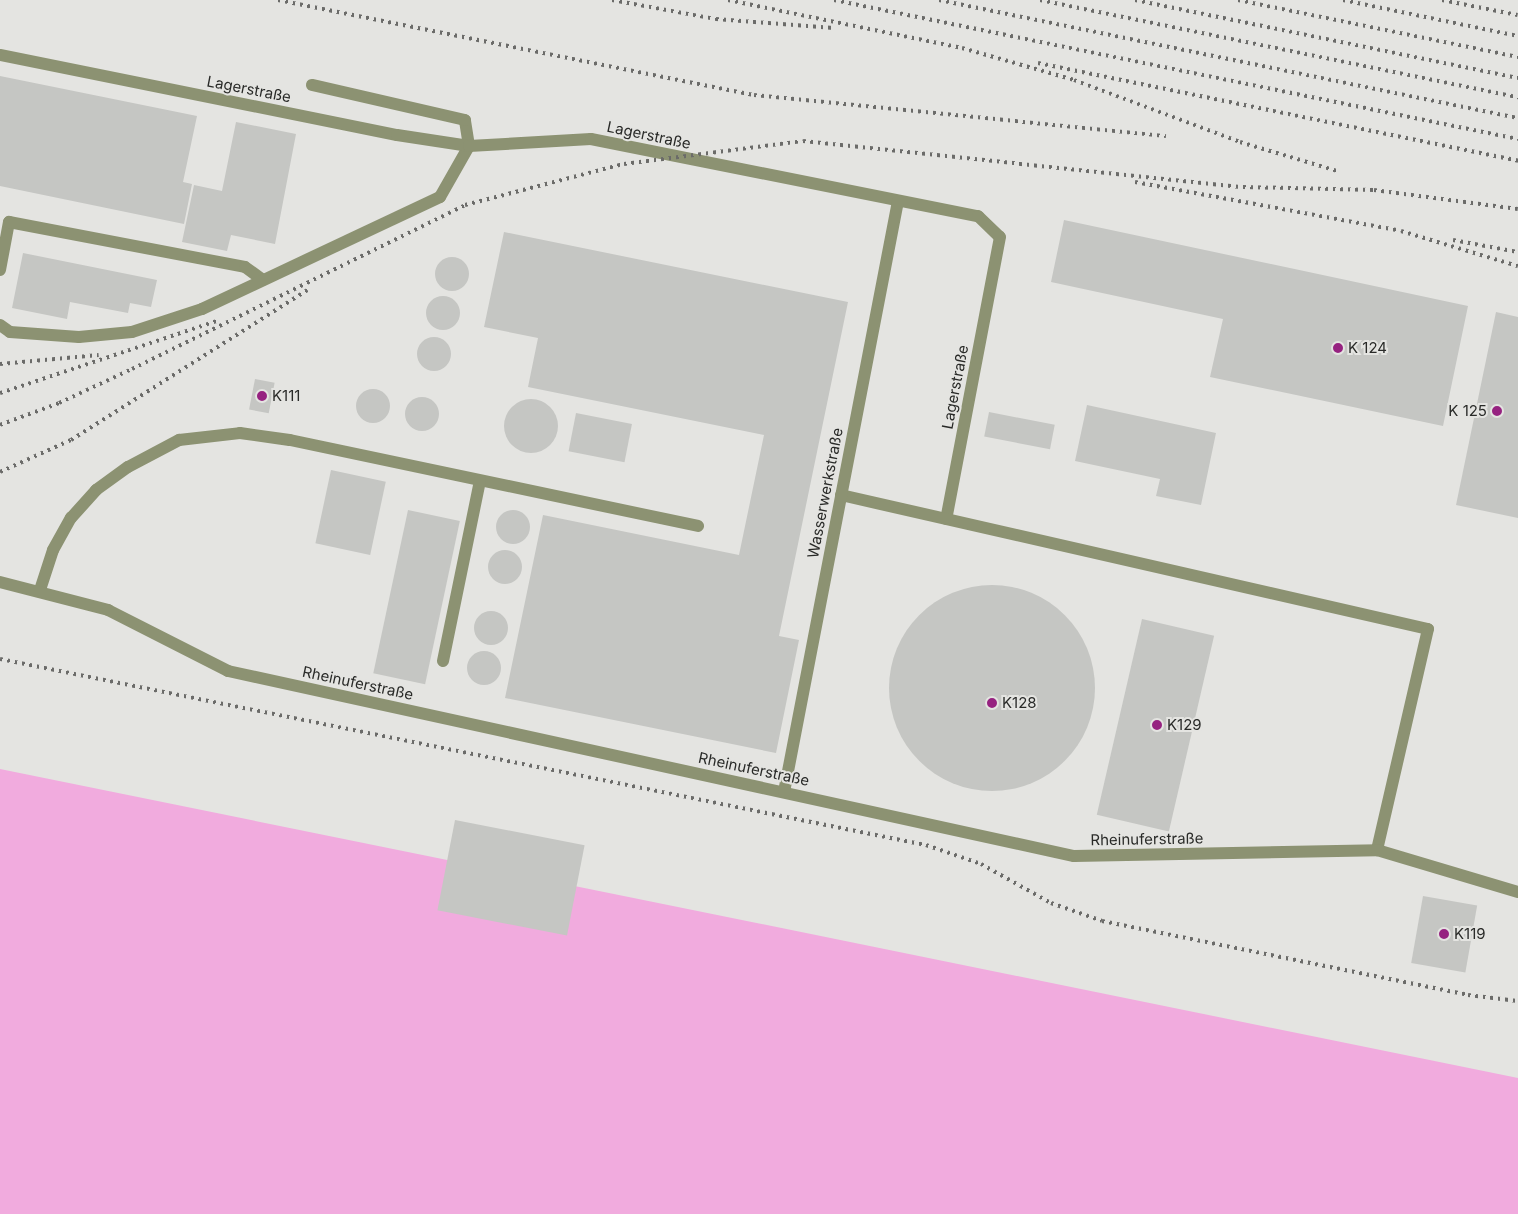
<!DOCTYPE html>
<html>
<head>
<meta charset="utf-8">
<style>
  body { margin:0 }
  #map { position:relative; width:1518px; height:1214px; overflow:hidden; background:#e4e4e1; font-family:Inter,sans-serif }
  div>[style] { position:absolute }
  .water>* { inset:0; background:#f1abde }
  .building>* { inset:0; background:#c5c6c3; transform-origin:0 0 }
  .round { border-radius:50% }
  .service>* { height:12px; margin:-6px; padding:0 6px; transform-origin:6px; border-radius:6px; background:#8c9272 }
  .minor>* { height:12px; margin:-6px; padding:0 6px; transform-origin:6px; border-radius:6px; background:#8c9272 }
  .rail>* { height:4px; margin-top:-2px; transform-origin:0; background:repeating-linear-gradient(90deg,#6b6b69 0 2.5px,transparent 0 7.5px) }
  .dots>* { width:14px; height:14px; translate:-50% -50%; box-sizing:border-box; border:2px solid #e4e4e1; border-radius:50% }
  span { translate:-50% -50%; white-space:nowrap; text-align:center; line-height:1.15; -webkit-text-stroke:4px #e4e4e1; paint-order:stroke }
  .street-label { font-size:15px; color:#292a28 }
  .poi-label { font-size:15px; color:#292a28 }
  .left { translate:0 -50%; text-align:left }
  .right { translate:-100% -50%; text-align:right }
</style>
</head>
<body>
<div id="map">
  <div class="water">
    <div style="clip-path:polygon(0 769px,1518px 1078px,1518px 1214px,0 1214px)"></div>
  </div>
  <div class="building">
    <div style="clip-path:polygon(0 76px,197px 116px,183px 182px,192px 184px,184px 224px,0 186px)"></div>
    <div style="clip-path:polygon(236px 122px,296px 134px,275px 244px,231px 235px,227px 251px,182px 242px,194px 185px,222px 191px)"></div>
    <div style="clip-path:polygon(1064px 220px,1468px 306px,1443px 426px,1210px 377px,1223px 319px,1051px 282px)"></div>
    <div style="clip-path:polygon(504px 232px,848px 302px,779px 636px,799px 640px,776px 753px,505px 698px,543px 515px,739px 555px,764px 435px,528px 387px,538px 338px,484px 327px)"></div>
    <div style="clip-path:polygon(23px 253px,157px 280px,151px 307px,130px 303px,128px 313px,70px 302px,67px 319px,12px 308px)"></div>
    <div class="round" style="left:435px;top:257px;width:34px;height:34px"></div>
    <div class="round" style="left:426px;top:296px;width:34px;height:34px"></div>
    <div style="clip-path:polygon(1496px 312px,1518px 317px,1518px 518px,1456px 505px)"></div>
    <div class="round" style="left:417px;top:337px;width:34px;height:34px"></div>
    <div style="left:255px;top:379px;width:20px;height:31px;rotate:11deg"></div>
    <div class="round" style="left:356px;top:389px;width:34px;height:34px"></div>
    <div class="round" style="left:405px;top:397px;width:34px;height:34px"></div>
    <div class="round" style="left:504px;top:399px;width:54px;height:54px"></div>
    <div style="clip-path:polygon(1087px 405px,1216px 433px,1201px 505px,1156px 496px,1160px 479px,1075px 461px)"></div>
    <div style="left:989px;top:412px;width:67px;height:25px;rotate:11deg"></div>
    <div style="left:576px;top:413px;width:57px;height:39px;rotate:11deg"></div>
    <div style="left:331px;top:470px;width:56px;height:75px;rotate:12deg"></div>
    <div class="round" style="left:496px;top:510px;width:34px;height:34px"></div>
    <div style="left:408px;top:510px;width:53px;height:167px;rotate:12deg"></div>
    <div class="round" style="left:488px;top:550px;width:34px;height:34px"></div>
    <div class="round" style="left:889px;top:585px;width:206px;height:206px"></div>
    <div class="round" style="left:474px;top:611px;width:34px;height:34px"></div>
    <div style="left:1142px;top:619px;width:74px;height:201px;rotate:13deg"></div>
    <div class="round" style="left:467px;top:651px;width:34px;height:34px"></div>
    <div style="left:455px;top:820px;width:132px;height:92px;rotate:11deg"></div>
    <div style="left:1423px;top:896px;width:55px;height:68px;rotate:10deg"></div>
  </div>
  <div class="service">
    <div style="left:0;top:270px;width:49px;rotate:-79.4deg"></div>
    <div style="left:9px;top:222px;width:240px;rotate:10.8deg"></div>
    <div style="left:245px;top:267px;width:22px;rotate:36deg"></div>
    <div style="left:0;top:325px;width:12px;rotate:35deg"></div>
    <div style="left:10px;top:332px;width:69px;rotate:4.1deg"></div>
    <div style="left:79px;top:337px;width:53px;rotate:-5.4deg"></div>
    <div style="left:132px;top:332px;width:74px;rotate:-18.2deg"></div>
    <div style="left:202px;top:309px;width:263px;rotate:-25.2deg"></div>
    <div style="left:440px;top:197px;width:59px;rotate:-60.4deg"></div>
    <div style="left:469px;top:146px;width:26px;rotate:-99deg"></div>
    <div style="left:465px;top:120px;width:157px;rotate:-167.1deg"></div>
    <div style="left:40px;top:590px;width:42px;rotate:-72deg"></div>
    <div style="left:53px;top:550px;width:37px;rotate:-61deg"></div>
    <div style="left:71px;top:518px;width:38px;rotate:-48deg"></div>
    <div style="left:96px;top:490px;width:39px;rotate:-36deg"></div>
    <div style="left:128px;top:467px;width:58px;rotate:-27.9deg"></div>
    <div style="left:179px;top:440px;width:61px;rotate:-6.5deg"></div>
    <div style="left:240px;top:433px;width:50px;rotate:8deg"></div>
    <div style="left:290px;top:440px;width:417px;rotate:11.9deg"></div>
    <div style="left:443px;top:661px;width:184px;rotate:-78.4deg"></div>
  </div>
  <div class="minor">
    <div style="left:0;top:55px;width:405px;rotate:11.4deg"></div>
    <div style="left:397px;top:135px;width:73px;rotate:8.7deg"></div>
    <div style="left:469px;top:146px;width:122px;rotate:-3.3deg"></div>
    <div style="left:591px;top:139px;width:395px;rotate:11.3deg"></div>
    <div style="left:978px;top:216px;width:30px;rotate:44deg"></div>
    <div style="left:1000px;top:237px;width:287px;rotate:100.8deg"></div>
    <div style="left:841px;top:495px;width:602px;rotate:12.86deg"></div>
    <div style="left:1428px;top:629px;width:227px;rotate:103deg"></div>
    <div style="left:0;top:582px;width:112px;rotate:14.5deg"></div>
    <div style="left:108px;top:610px;width:135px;rotate:26.9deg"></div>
    <div style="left:228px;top:671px;width:866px;rotate:12.34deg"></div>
    <div style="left:1074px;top:856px;width:303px;rotate:-1.1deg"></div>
    <div style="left:1377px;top:850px;width:147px;rotate:16.6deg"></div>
    <div style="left:784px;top:792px;width:602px;rotate:-79.08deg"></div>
  </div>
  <div class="rail">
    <div style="left:278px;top:0;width:485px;rotate:11.3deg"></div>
    <div style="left:754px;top:95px;width:414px;rotate:5.7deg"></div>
    <div style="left:612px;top:0;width:106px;rotate:10.4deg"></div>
    <div style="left:716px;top:19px;width:118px;rotate:4.4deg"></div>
    <div style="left:728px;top:0;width:239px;rotate:11.6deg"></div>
    <div style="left:962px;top:48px;width:116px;rotate:15.9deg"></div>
    <div style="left:1074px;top:80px;width:177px;rotate:20.5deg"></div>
    <div style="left:1240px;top:142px;width:101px;rotate:16.6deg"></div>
    <div style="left:834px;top:0;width:698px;rotate:11.49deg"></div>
    <div style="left:939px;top:0;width:591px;rotate:11.52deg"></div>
    <div style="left:1040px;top:0;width:488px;rotate:11.5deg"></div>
    <div style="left:1135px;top:0;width:391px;rotate:11.5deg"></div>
    <div style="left:1238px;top:0;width:286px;rotate:11.5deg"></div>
    <div style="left:1343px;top:0;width:179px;rotate:11.6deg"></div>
    <div style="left:1442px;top:0;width:77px;rotate:11.2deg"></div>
    <div style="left:1038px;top:63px;width:490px;rotate:11.5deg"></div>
    <div style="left:1135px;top:182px;width:270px;rotate:10.4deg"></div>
    <div style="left:1401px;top:231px;width:122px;rotate:16.7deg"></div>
    <div style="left:1453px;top:240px;width:66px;rotate:10.5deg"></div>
    <div style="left:0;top:364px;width:99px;rotate:-5.2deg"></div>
    <div style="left:0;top:393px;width:228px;rotate:-18.4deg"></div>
    <div style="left:0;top:425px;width:63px;rotate:-20.4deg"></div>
    <div style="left:59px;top:403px;width:81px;rotate:-25deg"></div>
    <div style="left:132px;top:369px;width:371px;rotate:-26.2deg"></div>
    <div style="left:465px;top:205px;width:164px;rotate:-14.5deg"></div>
    <div style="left:624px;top:164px;width:180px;rotate:-7.3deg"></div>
    <div style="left:803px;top:141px;width:442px;rotate:6deg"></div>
    <div style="left:1243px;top:187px;width:131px;rotate:1.3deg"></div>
    <div style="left:1374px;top:190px;width:145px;rotate:7.5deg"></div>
    <div style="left:0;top:472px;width:78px;rotate:-24.3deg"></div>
    <div style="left:71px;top:440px;width:280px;rotate:-32.4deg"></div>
    <div style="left:0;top:659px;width:944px;rotate:11.36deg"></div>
    <div style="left:926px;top:845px;width:58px;rotate:19.1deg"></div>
    <div style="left:981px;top:864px;width:80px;rotate:29.1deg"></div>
    <div style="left:1051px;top:903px;width:54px;rotate:19.4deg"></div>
    <div style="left:1102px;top:921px;width:373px;rotate:11.4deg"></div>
    <div style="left:1468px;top:995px;width:50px;rotate:6.8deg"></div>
  </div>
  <div class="dots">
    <div style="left:1338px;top:348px;background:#962280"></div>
    <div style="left:262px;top:396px;background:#962280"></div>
    <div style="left:1497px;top:411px;background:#962280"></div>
    <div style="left:992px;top:703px;background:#962280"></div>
    <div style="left:1157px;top:725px;background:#962280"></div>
    <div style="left:1444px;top:934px;background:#962280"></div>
  </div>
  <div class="street-label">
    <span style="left:249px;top:89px;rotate:11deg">Lagerstraße</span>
    <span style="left:649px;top:135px;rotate:12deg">Lagerstraße</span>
    <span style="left:955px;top:387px;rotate:-79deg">Lagerstraße</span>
    <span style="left:825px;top:493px;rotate:-79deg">Wasserwerkstraße</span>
    <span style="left:358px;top:683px;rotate:12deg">Rheinuferstraße</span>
    <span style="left:754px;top:769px;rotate:12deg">Rheinuferstraße</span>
    <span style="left:1147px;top:839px;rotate:-1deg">Rheinuferstraße</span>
  </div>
  <div class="poi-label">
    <span class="left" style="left:1348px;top:348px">K 124</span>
    <span class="left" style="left:272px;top:396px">K111</span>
    <span class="right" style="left:1487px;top:411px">K 125</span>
    <span class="left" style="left:1002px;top:703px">K128</span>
    <span class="left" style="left:1167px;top:725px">K129</span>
    <span class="left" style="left:1454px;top:934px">K119</span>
  </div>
</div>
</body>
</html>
